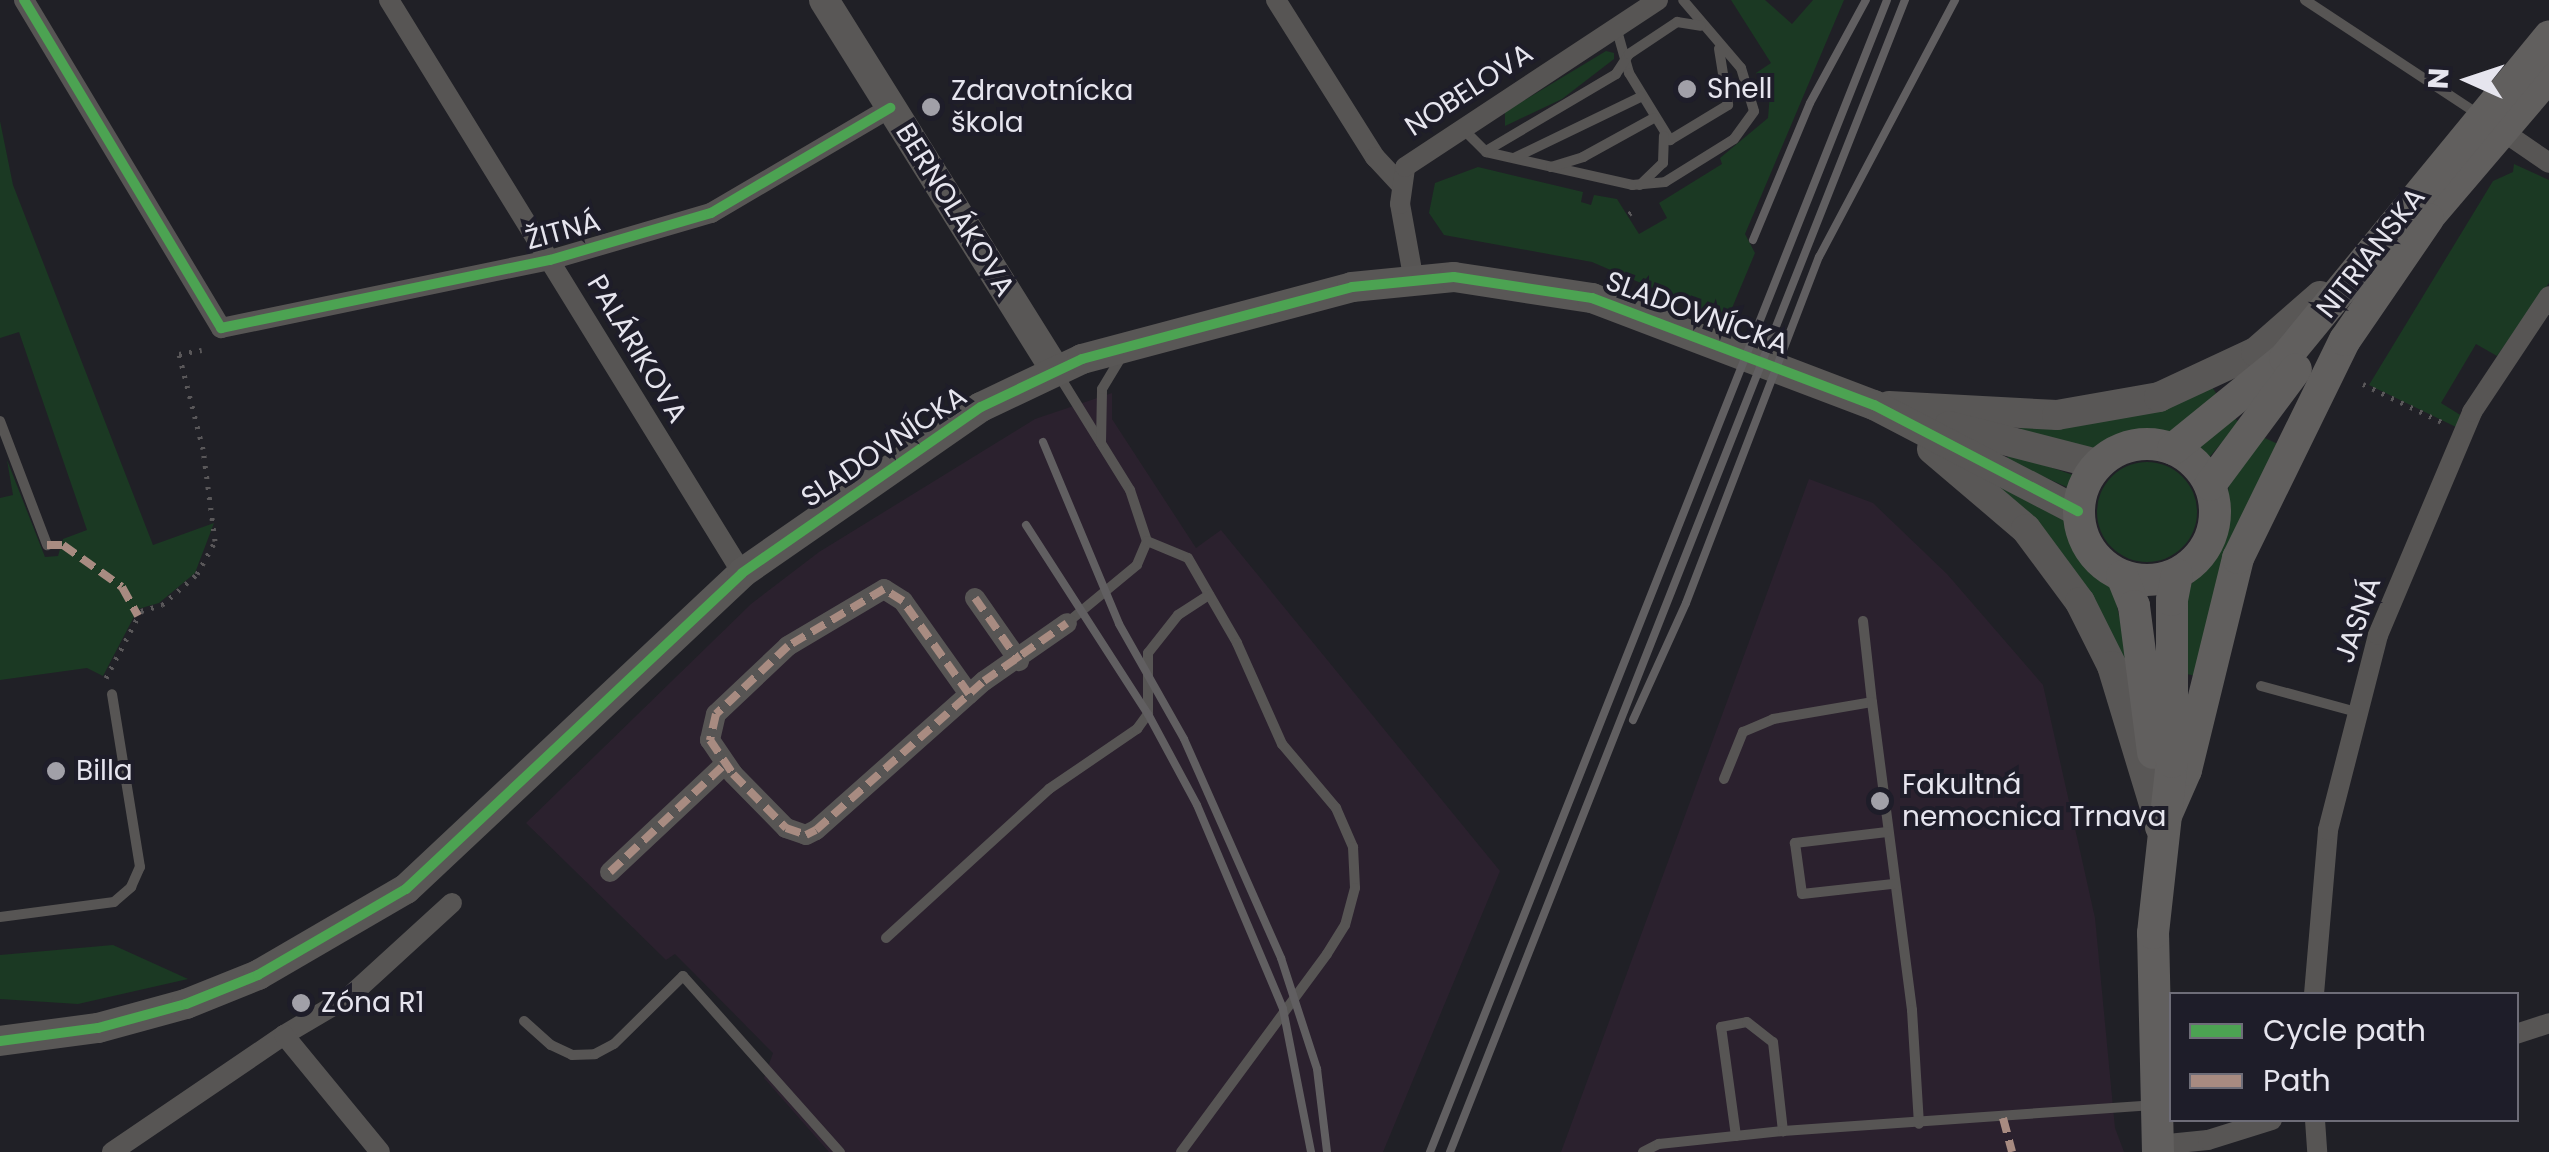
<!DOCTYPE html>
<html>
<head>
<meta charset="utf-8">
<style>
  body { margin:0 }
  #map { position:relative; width:2549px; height:1152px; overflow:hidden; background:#202026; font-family:Poppins,sans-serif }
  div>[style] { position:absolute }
  .industrial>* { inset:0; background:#2b212e }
  .green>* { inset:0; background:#1b3923 }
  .round { border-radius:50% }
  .path>* { height:5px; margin-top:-2.5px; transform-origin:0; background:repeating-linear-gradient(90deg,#595759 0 2.5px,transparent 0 10.5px) }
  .lane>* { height:10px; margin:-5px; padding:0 5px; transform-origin:5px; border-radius:5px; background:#575554 }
  .street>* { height:20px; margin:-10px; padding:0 10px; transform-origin:10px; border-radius:10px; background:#575554 }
  .secondary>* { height:30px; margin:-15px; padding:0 15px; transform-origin:15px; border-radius:15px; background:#595756 }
  .primary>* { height:32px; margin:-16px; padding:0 16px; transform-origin:16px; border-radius:16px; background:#615f5e }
  .primary>.ring { margin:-16px; padding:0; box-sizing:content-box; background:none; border:32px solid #615f5e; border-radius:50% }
  .rail>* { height:8px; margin:-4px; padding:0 4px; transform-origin:4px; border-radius:4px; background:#615f61 }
  .quiet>* { height:8px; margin-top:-4px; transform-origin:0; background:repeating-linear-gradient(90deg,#a88b81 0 15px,transparent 0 23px) }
  .cycleway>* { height:10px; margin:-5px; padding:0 5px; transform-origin:5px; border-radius:5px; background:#4ca352 }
  .dots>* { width:28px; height:28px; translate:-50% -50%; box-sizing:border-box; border:5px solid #1e1d29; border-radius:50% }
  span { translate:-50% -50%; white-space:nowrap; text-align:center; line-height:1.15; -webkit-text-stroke:8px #1e1d29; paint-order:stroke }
  .poi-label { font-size:28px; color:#e6e5ee }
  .left { translate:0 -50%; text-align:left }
  .street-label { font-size:28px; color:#e6e5ee }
  .legend { position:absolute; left:2169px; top:992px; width:350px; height:130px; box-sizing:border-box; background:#1e1d29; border:2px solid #6e6d78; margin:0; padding:12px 18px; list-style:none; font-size:30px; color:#e6e5ee }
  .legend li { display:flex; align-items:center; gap:20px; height:50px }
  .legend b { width:50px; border:2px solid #6e6d78 }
  .north { position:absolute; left:2419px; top:30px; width:100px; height:100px; -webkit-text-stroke:8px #1e1d29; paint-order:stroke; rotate:273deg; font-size:28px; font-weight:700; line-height:40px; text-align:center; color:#e6e5ee }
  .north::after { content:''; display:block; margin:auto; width:35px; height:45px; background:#e6e5ee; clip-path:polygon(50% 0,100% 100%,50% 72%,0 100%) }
</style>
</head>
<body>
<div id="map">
  <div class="industrial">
    <div style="clip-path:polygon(1112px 393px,1112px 419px,1196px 548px,1221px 530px,1500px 871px,1383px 1152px,829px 1152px,764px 1078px,773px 1053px,675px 954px,666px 960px,526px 823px,751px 604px,819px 552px,1035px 419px)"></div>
    <div style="clip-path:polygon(1809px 479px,1873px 503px,1947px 574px,2043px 685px,2095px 918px,2115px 1128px,2124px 1152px,1561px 1152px)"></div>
  </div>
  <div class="green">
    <div style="clip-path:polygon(1731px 0,1765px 0,1792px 24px,1813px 0,1844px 0,1745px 234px,1755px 253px,1727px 320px,1592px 262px,1444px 235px,1429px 213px,1435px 183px,1478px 167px,1583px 192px,1581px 202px,1591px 205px,1594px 195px,1617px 199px,1639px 234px,1667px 218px,1659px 203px,1722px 164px,1720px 158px,1768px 118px,1770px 93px,1756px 73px,1771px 63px)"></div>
    <div style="clip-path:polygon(1606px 51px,1614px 53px,1614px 59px,1562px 99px,1505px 126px,1505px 112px)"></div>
    <div style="clip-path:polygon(0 121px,13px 185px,153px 545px,214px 523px,195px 573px,159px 603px,138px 609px,103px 676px,87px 668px,0 680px,0 498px,13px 495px,7px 460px,45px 557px,58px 556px,63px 539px,87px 530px,19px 332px,0 338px)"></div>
    <div style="clip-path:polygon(2514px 164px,2549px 180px,2549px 283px,2497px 356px,2476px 344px,2441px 403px,2462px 416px,2456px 427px,2369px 385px,2493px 181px,2513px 172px)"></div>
    <div style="clip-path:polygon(2212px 387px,2221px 401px,2170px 434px,2125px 436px,2093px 449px,2018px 435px,2021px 427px)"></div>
    <div style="clip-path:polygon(2233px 417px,2239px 422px,2207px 460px,2195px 448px)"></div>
    <div style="clip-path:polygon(2256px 434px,2278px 444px,2196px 676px,2182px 673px,2187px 590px,2223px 540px,2229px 483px)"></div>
    <div style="clip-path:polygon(2010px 453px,2076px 476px,2071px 489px,2006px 460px)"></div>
    <div class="round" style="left:2097px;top:462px;width:100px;height:100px"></div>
    <div style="clip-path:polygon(1997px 479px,2065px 520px,2081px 560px,2113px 589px,2133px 677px,1993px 487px)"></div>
    <div style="clip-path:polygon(113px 945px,188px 979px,78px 1004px,0 999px,0 955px)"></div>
  </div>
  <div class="path">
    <div style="left:1629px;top:214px;width:9px;rotate:-36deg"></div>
    <div style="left:2363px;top:384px;width:92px;rotate:25.7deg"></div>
    <div style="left:106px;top:678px;width:76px;rotate:-62.4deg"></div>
    <div style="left:141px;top:611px;width:22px;rotate:-16deg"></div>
    <div style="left:162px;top:605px;width:47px;rotate:-41.5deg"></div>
    <div style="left:197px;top:574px;width:38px;rotate:-61deg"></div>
    <div style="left:215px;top:541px;width:93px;rotate:-97.4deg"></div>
    <div style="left:203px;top:449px;width:98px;rotate:-104.2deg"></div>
    <div style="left:179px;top:354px;width:23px;rotate:-10deg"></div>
  </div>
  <div class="lane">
    <div style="left:2305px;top:0;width:207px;rotate:33.4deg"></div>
    <div style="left:1616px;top:27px;width:48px;rotate:74.2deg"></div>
    <div style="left:1629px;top:73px;width:79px;rotate:58.5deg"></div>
    <div style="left:1670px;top:140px;width:68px;rotate:-31.1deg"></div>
    <div style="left:1728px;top:105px;width:57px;rotate:-99.1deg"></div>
    <div style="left:1463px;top:129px;width:33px;rotate:45deg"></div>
    <div style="left:1486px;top:152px;width:150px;rotate:12.7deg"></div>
    <div style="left:1632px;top:185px;width:33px;rotate:-5deg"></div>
    <div style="left:1665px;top:182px;width:81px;rotate:-31.9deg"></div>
    <div style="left:1734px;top:139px;width:34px;rotate:-54deg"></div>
    <div style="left:1754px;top:111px;width:45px;rotate:-106.8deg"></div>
    <div style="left:1741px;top:68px;width:89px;rotate:-130.5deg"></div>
    <div style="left:1486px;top:151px;width:151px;rotate:-30.6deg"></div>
    <div style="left:1616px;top:74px;width:24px;rotate:-57deg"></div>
    <div style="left:1629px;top:54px;width:58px;rotate:-33.7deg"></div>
    <div style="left:1677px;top:22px;width:24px;rotate:9deg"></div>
    <div style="left:1514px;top:158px;width:141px;rotate:-25.7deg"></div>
    <div style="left:1551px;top:167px;width:34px;rotate:-17deg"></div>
    <div style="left:1583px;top:157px;width:81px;rotate:-28.8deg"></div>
    <div style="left:1640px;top:185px;width:32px;rotate:-44deg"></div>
    <div style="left:1663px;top:163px;width:27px;rotate:-88deg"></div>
    <div style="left:1058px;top:374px;width:137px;rotate:58.2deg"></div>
    <div style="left:1130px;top:490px;width:54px;rotate:71.6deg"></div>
    <div style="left:1147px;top:541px;width:26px;rotate:113deg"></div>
    <div style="left:1137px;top:565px;width:91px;rotate:140.4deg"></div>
    <div style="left:0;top:421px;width:133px;rotate:69.2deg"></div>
    <div style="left:1101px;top:443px;width:54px;rotate:-88.9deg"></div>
    <div style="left:1102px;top:389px;width:39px;rotate:-59deg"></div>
    <div style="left:1147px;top:541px;width:44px;rotate:22.5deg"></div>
    <div style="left:1188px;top:558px;width:98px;rotate:60deg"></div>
    <div style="left:1237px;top:643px;width:111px;rotate:66deg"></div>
    <div style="left:1282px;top:744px;width:84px;rotate:49.8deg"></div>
    <div style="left:1336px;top:808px;width:43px;rotate:66.4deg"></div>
    <div style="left:1353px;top:847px;width:41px;rotate:87.2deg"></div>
    <div style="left:1355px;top:888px;width:38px;rotate:105deg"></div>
    <div style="left:1345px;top:925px;width:34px;rotate:122deg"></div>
    <div style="left:1327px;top:954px;width:246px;rotate:126.4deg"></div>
    <div style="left:1863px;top:621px;width:81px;rotate:83.7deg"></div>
    <div style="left:2261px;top:686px;width:99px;rotate:15.2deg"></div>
    <div style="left:1724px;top:779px;width:51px;rotate:-68deg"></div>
    <div style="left:1743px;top:732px;width:33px;rotate:-23deg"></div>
    <div style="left:1773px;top:719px;width:100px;rotate:-9.7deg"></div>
    <div style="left:1872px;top:702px;width:311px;rotate:82.6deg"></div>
    <div style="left:1912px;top:1010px;width:114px;rotate:86.5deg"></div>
    <div style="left:1887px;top:832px;width:93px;rotate:173.2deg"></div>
    <div style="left:1795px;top:843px;width:51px;rotate:82.2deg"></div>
    <div style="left:1802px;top:894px;width:92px;rotate:-6.3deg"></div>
    <div style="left:0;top:917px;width:115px;rotate:-7.5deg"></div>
    <div style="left:114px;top:902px;width:23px;rotate:-41deg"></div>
    <div style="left:131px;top:887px;width:22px;rotate:-66deg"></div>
    <div style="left:140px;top:867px;width:175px;rotate:-99.2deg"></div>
    <div style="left:886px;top:938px;width:221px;rotate:-42.4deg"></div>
    <div style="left:1049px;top:789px;width:107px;rotate:-34.3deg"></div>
    <div style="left:1137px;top:729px;width:19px;rotate:-54deg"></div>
    <div style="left:1148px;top:714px;width:61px;rotate:-90deg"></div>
    <div style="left:1148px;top:653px;width:48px;rotate:-51.7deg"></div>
    <div style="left:1178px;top:615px;width:37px;rotate:-33deg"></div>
    <div style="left:524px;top:1021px;width:36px;rotate:42deg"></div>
    <div style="left:551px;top:1045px;width:23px;rotate:25deg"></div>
    <div style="left:572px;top:1055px;width:23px;rotate:-2deg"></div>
    <div style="left:595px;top:1054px;width:21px;rotate:-28deg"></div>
    <div style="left:614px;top:1044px;width:97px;rotate:-44.6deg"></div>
    <div style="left:683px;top:976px;width:236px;rotate:48.3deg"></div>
    <div style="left:1736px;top:1136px;width:110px;rotate:-97.8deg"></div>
    <div style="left:1721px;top:1027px;width:26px;rotate:-11deg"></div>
    <div style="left:1747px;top:1022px;width:33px;rotate:38deg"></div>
    <div style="left:1773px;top:1042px;width:90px;rotate:83.6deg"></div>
    <div style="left:1643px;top:1152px;width:18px;rotate:-27deg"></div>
    <div style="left:1659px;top:1144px;width:125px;rotate:-6deg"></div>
    <div style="left:1783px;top:1131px;width:371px;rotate:-4deg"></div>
  </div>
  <div class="street">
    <div style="left:24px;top:0;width:383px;rotate:59deg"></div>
    <div style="left:221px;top:328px;width:336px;rotate:-11.7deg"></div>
    <div style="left:550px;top:260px;width:168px;rotate:-16.3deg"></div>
    <div style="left:711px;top:213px;width:208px;rotate:-30.4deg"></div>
    <div style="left:389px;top:0;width:673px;rotate:58.36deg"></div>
    <div style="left:1276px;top:0;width:186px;rotate:57.8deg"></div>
    <div style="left:1375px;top:157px;width:35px;rotate:47deg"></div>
    <div style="left:2501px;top:130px;width:58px;rotate:34.5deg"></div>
    <div style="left:1413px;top:276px;width:73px;rotate:-100.2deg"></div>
    <div style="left:1400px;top:204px;width:37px;rotate:-82deg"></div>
    <div style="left:1405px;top:167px;width:303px;rotate:-33.4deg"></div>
    <div style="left:975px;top:598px;width:77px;rotate:55.1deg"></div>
    <div style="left:969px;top:694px;width:114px;rotate:-125.4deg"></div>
    <div style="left:903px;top:601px;width:22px;rotate:-148deg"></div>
    <div style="left:884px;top:589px;width:112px;rotate:149.3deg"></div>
    <div style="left:788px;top:646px;width:99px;rotate:136.6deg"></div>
    <div style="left:716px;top:714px;width:27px;rotate:103deg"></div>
    <div style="left:710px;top:740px;width:41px;rotate:55.9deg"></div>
    <div style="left:733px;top:774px;width:76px;rotate:45.5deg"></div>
    <div style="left:786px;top:828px;width:21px;rotate:19deg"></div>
    <div style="left:806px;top:835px;width:11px;rotate:-27deg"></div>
    <div style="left:816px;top:830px;width:225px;rotate:-41.6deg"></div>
    <div style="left:984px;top:681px;width:101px;rotate:-34.9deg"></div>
    <div style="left:610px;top:872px;width:158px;rotate:-43.2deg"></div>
    <div style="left:2314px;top:994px;width:165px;rotate:-85.1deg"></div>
    <div style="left:2328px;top:830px;width:201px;rotate:-75.6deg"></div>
    <div style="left:2378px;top:635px;width:242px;rotate:-67.1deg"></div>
    <div style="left:2472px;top:412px;width:139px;rotate:-56.4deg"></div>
    <div style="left:2516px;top:1034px;width:35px;rotate:-18deg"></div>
    <div style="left:284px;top:1035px;width:77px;rotate:-30.6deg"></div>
    <div style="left:350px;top:996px;width:138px;rotate:-42.4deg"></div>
    <div style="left:2315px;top:1120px;width:32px;rotate:86deg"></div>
    <div style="left:2158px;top:1145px;width:50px;rotate:-5.7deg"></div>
    <div style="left:2208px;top:1140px;width:67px;rotate:-17.4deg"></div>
    <div style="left:112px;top:1152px;width:208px;rotate:-34.2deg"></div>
    <div style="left:284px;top:1035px;width:151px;rotate:50.6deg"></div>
  </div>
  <div class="secondary">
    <div style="left:824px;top:0;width:435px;rotate:58deg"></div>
    <div style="left:1889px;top:406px;width:168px;rotate:3.1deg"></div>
    <div style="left:2057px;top:415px;width:104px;rotate:-10deg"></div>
    <div style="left:2159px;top:397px;width:107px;rotate:-24.9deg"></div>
    <div style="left:2256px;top:352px;width:85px;rotate:-41.2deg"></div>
    <div style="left:1949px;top:426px;width:153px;rotate:14.4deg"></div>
    <div style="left:1932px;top:449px;width:123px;rotate:40.4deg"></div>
    <div style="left:2026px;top:529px;width:91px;rotate:53.5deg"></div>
    <div style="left:2080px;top:602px;width:72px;rotate:63.4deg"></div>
    <div style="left:2112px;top:666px;width:168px;rotate:73.1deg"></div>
    <div style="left:0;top:1041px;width:99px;rotate:-7.6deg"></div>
    <div style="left:98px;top:1028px;width:91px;rotate:-15.3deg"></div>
    <div style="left:186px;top:1004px;width:78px;rotate:-21.9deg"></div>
    <div style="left:258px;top:975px;width:171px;rotate:-30.2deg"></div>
    <div style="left:406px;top:889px;width:461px;rotate:-43.2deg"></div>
    <div style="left:742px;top:573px;width:291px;rotate:-34.8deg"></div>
    <div style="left:981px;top:407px;width:112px;rotate:-25.4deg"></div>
    <div style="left:1082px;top:359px;width:279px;rotate:-14.9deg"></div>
    <div style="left:1352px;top:287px;width:102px;rotate:-5.6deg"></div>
    <div style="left:1454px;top:277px;width:140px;rotate:8.7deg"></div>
    <div style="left:1592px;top:298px;width:302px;rotate:20.8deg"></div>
    <div style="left:1874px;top:405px;width:230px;rotate:27.5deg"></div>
  </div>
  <div class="primary">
    <div style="left:2414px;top:234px;width:208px;rotate:-49.5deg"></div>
    <div class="ring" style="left:2079px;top:444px;width:104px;height:104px"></div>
    <div style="left:2173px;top:449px;width:144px;rotate:-39.1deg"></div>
    <div style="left:2285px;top:358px;width:416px;rotate:-50.6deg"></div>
    <div style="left:2210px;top:485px;width:144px;rotate:-53.4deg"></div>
    <div style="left:2122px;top:576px;width:32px;rotate:68deg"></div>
    <div style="left:2134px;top:606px;width:148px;rotate:82.6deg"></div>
    <div style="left:2161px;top:827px;width:62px;rotate:-66.3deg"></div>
    <div style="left:2186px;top:770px;width:218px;rotate:-76.2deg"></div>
    <div style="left:2238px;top:558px;width:243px;rotate:-63.9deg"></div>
    <div style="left:2345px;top:340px;width:147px;rotate:-55.6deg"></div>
    <div style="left:2158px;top:1152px;width:219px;rotate:-91.3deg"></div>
    <div style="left:2153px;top:933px;width:172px;rotate:-83.7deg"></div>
    <div style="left:2172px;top:762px;width:162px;rotate:-90deg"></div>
    <div style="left:2172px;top:600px;width:26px;rotate:-79deg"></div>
  </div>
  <div class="rail">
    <div style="left:1753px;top:240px;width:148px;rotate:-67.4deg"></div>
    <div style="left:1810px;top:103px;width:117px;rotate:-61.5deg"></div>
    <div style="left:1043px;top:442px;width:197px;rotate:67.3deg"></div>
    <div style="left:1119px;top:624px;width:132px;rotate:60.5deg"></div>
    <div style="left:1184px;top:739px;width:240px;rotate:66.1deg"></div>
    <div style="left:1281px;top:958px;width:117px;rotate:72deg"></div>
    <div style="left:1317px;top:1069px;width:84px;rotate:83.1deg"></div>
    <div style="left:1026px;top:525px;width:225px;rotate:57.2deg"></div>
    <div style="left:1148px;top:714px;width:103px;rotate:61.7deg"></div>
    <div style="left:1197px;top:805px;width:221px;rotate:67.1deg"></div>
    <div style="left:1283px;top:1009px;width:146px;rotate:78.9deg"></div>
    <div style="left:1633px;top:720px;width:128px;rotate:-65.6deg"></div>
    <div style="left:1686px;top:603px;width:371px;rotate:-69deg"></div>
    <div style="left:1819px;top:257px;width:291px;rotate:-62.1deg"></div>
    <div style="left:1430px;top:1152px;width:1239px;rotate:-68.36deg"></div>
    <div style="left:1450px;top:1152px;width:1239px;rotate:-68.45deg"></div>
  </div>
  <div class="quiet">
    <div style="left:47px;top:545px;width:16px"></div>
    <div style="left:63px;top:545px;width:72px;rotate:35.4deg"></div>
    <div style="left:122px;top:587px;width:33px;rotate:61deg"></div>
    <div style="left:975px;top:598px;width:77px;rotate:55.1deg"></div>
    <div style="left:969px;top:694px;width:114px;rotate:-125.4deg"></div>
    <div style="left:903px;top:601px;width:22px;rotate:-148deg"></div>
    <div style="left:884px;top:589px;width:112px;rotate:149.3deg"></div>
    <div style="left:788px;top:646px;width:99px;rotate:136.6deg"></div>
    <div style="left:716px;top:714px;width:27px;rotate:103deg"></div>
    <div style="left:710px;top:740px;width:41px;rotate:55.9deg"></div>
    <div style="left:733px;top:774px;width:76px;rotate:45.5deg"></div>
    <div style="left:786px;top:828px;width:21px;rotate:19deg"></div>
    <div style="left:806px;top:835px;width:11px;rotate:-27deg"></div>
    <div style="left:816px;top:830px;width:225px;rotate:-41.6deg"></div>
    <div style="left:984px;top:681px;width:101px;rotate:-34.9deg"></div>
    <div style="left:610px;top:872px;width:158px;rotate:-43.2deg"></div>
    <div style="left:2003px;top:1118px;width:35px;rotate:75deg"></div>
  </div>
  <div class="cycleway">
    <div style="left:24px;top:0;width:383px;rotate:59deg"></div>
    <div style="left:221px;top:328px;width:336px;rotate:-11.7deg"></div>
    <div style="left:550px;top:260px;width:168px;rotate:-16.3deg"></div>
    <div style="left:711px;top:213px;width:208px;rotate:-30.4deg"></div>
    <div style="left:0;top:1041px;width:99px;rotate:-7.6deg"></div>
    <div style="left:98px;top:1028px;width:91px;rotate:-15.3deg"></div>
    <div style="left:186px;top:1004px;width:78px;rotate:-21.9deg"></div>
    <div style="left:258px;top:975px;width:171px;rotate:-30.2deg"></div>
    <div style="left:406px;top:889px;width:461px;rotate:-43.2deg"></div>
    <div style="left:742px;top:573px;width:291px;rotate:-34.8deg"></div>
    <div style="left:981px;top:407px;width:112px;rotate:-25.4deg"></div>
    <div style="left:1082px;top:359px;width:279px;rotate:-14.9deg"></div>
    <div style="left:1352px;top:287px;width:102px;rotate:-5.6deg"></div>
    <div style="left:1454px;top:277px;width:140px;rotate:8.7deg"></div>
    <div style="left:1592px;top:298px;width:302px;rotate:20.8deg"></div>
    <div style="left:1874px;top:405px;width:230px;rotate:27.5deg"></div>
  </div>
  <div class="dots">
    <div style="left:1687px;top:89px;background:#a1a0a8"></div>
    <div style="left:931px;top:107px;background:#a1a0a8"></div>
    <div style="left:56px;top:771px;background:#a1a0a8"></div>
    <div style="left:1880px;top:801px;background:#a1a0a8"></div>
    <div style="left:301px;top:1003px;background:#a1a0a8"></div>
  </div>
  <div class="poi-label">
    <span class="left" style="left:1707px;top:89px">Shell</span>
    <span class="left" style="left:951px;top:107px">Zdravotnícka<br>škola</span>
    <span class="left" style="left:76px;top:771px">Billa</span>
    <span class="left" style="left:1902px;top:801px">Fakultná<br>nemocnica Trnava</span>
    <span class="left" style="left:321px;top:1003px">Zóna R1</span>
  </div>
  <div class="street-label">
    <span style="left:1469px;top:90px;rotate:-33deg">NOBELOVA</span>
    <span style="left:955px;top:210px;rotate:58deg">BERNOLÁKOVA</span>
    <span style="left:563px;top:231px;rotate:-15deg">ŽITNÁ</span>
    <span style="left:2371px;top:253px;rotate:-52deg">NITRIANSKA</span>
    <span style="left:1697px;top:313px;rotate:20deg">SLADOVNÍCKA</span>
    <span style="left:637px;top:349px;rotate:59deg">PALÁRIKOVA</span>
    <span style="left:884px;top:447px;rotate:-34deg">SLADOVNÍCKA</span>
    <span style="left:2358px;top:620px;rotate:-71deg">JASNÁ</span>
  </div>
  <ul class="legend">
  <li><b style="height:12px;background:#4ca352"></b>Cycle path</li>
  <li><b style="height:12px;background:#a88b81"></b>Path</li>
  </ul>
  <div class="north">N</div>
</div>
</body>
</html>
